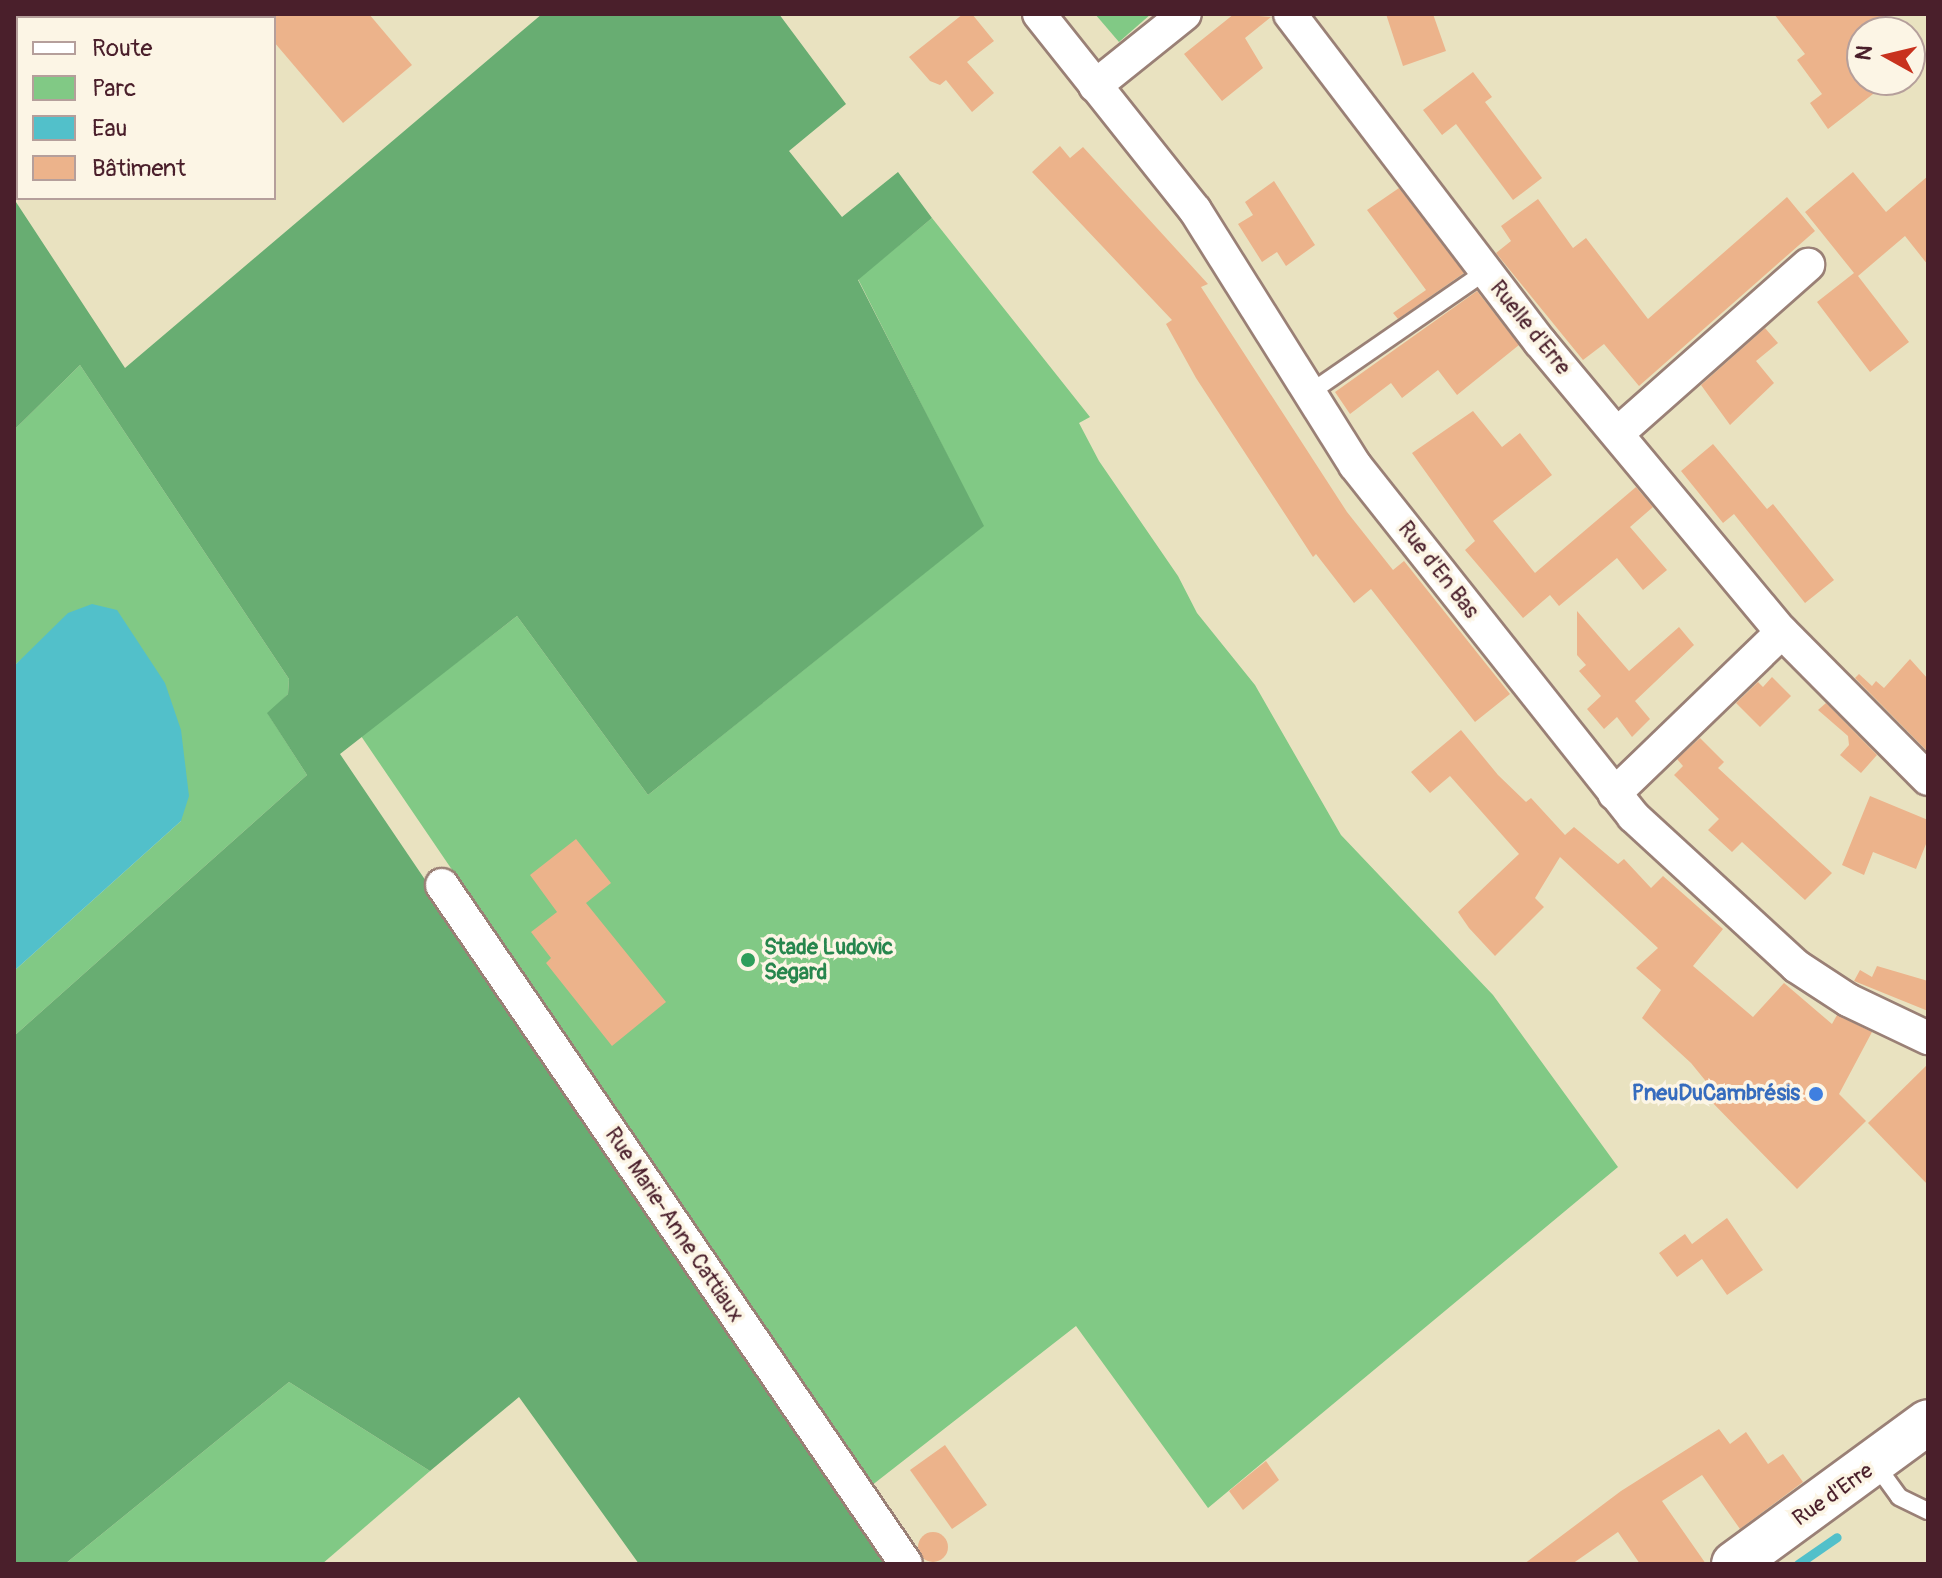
<!DOCTYPE html>
<meta charset="utf-8">
<style>
body{margin:0}
#map{position:relative;width:1942px;height:1578px;overflow:hidden;background:#e9e2c0;font-family:Pangolin,sans-serif}
div>[style]{position:absolute}
[style*='--x']{left:calc(var(--x)*1px);top:calc(var(--y)*1px);width:calc(var(--w)*1px);rotate:calc(var(--a)*1deg)}
.green>*{inset:0;background:#81c985}
.forest>*{inset:0;background:#68ad72}
.water>*{inset:0;background:#52c0ca}
.stream>*{height:9px;margin:-4.5px;padding:0 4.5px;transform-origin:4.5px;border-radius:4.5px;background:#52c0ca}
.building>*{inset:0;background:#ecb38b}
.round{border-radius:50%}
.roads{filter:drop-shadow(2px 0 #9a8076) drop-shadow(-2px 0 #9a8076) drop-shadow(0 2px #9a8076) drop-shadow(0 -2px #9a8076)}
.lane>*{height:16px;margin:-8px;padding:0 8px;transform-origin:8px;border-radius:8px;background:#fff}
.street>*{height:32px;margin:-16px;padding:0 16px;transform-origin:16px;border-radius:16px;background:#fff}
.secondary>*{height:44px;margin:-22px;padding:0 22px;transform-origin:22px;border-radius:22px;background:#fff}
.dots>*{width:22px;height:22px;translate:-50% -50%;box-sizing:border-box;border:4px solid #fcf5e5;border-radius:50%}
span{translate:-50% -50%;white-space:nowrap;text-align:center;line-height:1.15;-webkit-text-stroke:7px #fcf5e5;paint-order:stroke}
.street-label{font-size:22px;color:#4a1f2b}
.leisure-label{font-size:22px;color:#27864d;font-weight:700}
.left{translate:0 -50%;text-align:left}
.shop-label{font-size:22px;color:#366cbe;font-weight:700}
.right{translate:-100% -50%;text-align:right}
.frame{position:absolute;inset:0;border:16px solid #4a1f2b;pointer-events:none}
.legend{position:absolute;left:16px;top:16px;width:260px;height:184px;box-sizing:border-box;background:#fcf5e5;border:2px solid #b59f9b;margin:0;padding:10px 14px;list-style:none;font-size:24px;color:#4a1f2b}
.legend li{display:flex;align-items:center;gap:16px;height:40px}
.legend b{width:40px;border:2px solid #b59f9b}
.north{position:absolute;left:1846px;top:16px;width:80px;height:80px;box-sizing:border-box;background:#fcf5e5;border:2px solid #b59f9b;border-radius:50%;rotate:278deg;font-size:22px;font-weight:700;line-height:32px;text-align:center;color:#4a1f2b}
.north::after{content:'';display:block;margin:auto;width:28px;height:36px;background:#c8321e;clip-path:polygon(50% 0,100% 100%,50% 72%,0 100%)}
</style>
<div id="map">
<div class="green">
<i style="clip-path:polygon(1095px 14px,1151px 14px,1119px 42px)"></i>
<i style="clip-path:polygon(932px 218px,1090px 417px,1079px 423px,1099px 461px,1178px 576px,1197px 613px,1255px 685px,1341px 835px,1493px 995px,1618px 1167px,1208px 1508px,1076px 1326px,871px 1486px,361px 736px,517px 616px,648px 795px,983px 526px,858px 279px)"></i>
<i style="clip-path:polygon(80px 365px,289px 679px,288px 694px,268px 714px,307px 775px,14px 1036px,14px 971px,181px 821px,34px 648px,14px 666px,14px 430px)"></i>
<i style="clip-path:polygon(289px 1382px,430px 1471px,322px 1564px,65px 1564px)"></i>
</div>
<div class="forest">
<i style="clip-path:polygon(542px 14px,779px 14px,846px 104px,789px 151px,842px 217px,898px 172px,932px 218px,858px 280px,984px 526px,648px 795px,517px 616px,340px 754px,888px 1564px,639px 1564px,519px 1397px,430px 1471px,289px 1382px,65px 1564px,14px 1564px,14px 1036px,307px 775px,267px 713px,288px 694px,289px 679px,80px 365px,14px 430px,14px 199px,125px 368px)"></i>
</div>
<div class="water">
<i style="clip-path:polygon(92px 604px,117px 610px,165px 683px,181px 730px,189px 796px,181px 821px,14px 971px,14px 666px,68px 613px)"></i>
</div>
<div class="stream">
<i style="--x:1798;--y:1564;--w:47;--a:-34.7"></i>
</div>
<div class="building">
<i style="clip-path:polygon(274px 14px,369px 14px,412px 65px,343px 123px,274px 42px)"></i>
<i style="clip-path:polygon(963px 14px,972px 14px,994px 41px,967px 62px,994px 93px,972px 112px,946px 80px,940px 85px,930px 81px,909px 57px)"></i>
<i style="clip-path:polygon(1234px 14px,1271px 17px,1245px 38px,1263px 68px,1222px 101px,1184px 54px)"></i>
<i style="clip-path:polygon(1386px 14px,1433px 14px,1446px 51px,1403px 66px)"></i>
<i style="clip-path:polygon(1774px 14px,1887px 14px,1862px 32px,1862px 80px,1891px 80px,1828px 129px,1810px 103px,1822px 94px,1797px 60px,1805px 54px)"></i>
<i style="clip-path:polygon(1473px 72px,1492px 97px,1485px 102px,1542px 178px,1513px 200px,1456px 124px,1442px 135px,1423px 110px)"></i>
<i style="clip-path:polygon(1060px 146px,1070px 158px,1083px 147px,1208px 284px,1201px 287px,1347px 512px,1393px 570px,1404px 561px,1510px 694px,1475px 722px,1371px 589px,1354px 603px,1316px 554px,1313px 557px,1196px 378px,1166px 324px,1172px 320px,1032px 172px)"></i>
<i style="clip-path:polygon(1853px 172px,1886px 212px,1928px 176px,1928px 265px,1905px 236px,1858px 276px,1909px 342px,1870px 372px,1817px 302px,1854px 273px,1805px 212px)"></i>
<i style="clip-path:polygon(1274px 181px,1315px 245px,1286px 266px,1277px 252px,1262px 262px,1238px 224px,1253px 215px,1245px 202px)"></i>
<i style="clip-path:polygon(1399px 188px,1464px 273px,1398px 319px,1393px 313px,1426px 290px,1367px 210px)"></i>
<i style="clip-path:polygon(1787px 197px,1815px 231px,1639px 386px,1604px 344px,1583px 360px,1496px 253px,1511px 241px,1501px 226px,1538px 199px,1573px 248px,1586px 238px,1648px 319px)"></i>
<i style="clip-path:polygon(1477px 291px,1519px 345px,1457px 395px,1438px 370px,1402px 398px,1391px 383px,1350px 414px,1335px 392px)"></i>
<i style="clip-path:polygon(1765px 328px,1778px 343px,1756px 361px,1774px 383px,1730px 425px,1701px 385px)"></i>
<i style="clip-path:polygon(1473px 411px,1502px 447px,1520px 433px,1552px 475px,1493px 521px,1535px 573px,1636px 487px,1653px 507px,1630px 527px,1667px 570px,1643px 590px,1617px 558px,1559px 606px,1550px 595px,1523px 618px,1465px 550px,1475px 541px,1412px 453px)"></i>
<i style="clip-path:polygon(1713px 444px,1767px 509px,1773px 504px,1834px 580px,1805px 603px,1734px 514px,1723px 523px,1681px 471px)"></i>
<i style="clip-path:polygon(1577px 611px,1629px 671px,1679px 627px,1694px 645px,1635px 701px,1650px 719px,1632px 737px,1617px 717px,1604px 729px,1587px 709px,1601px 696px,1579px 671px,1586px 665px,1577px 655px)"></i>
<i style="clip-path:polygon(1910px 659px,1928px 679px,1928px 752px,1855px 678px,1859px 674px,1872px 686px,1876px 681px,1884px 688px)"></i>
<i style="clip-path:polygon(1772px 677px,1791px 696px,1760px 727px,1736px 703px,1758px 682px,1763px 687px)"></i>
<i style="clip-path:polygon(1826px 703px,1877px 755px,1861px 773px,1840px 755px,1849px 745px,1848px 736px,1818px 710px)"></i>
<i style="clip-path:polygon(1461px 730px,1498px 775px,1526px 802px,1531px 798px,1565px 835px,1574px 827px,1618px 864px,1624px 859px,1651px 888px,1663px 876px,1723px 929px,1693px 966px,1753px 1017px,1784px 983px,1832px 1024px,1837px 1015px,1872px 1032px,1839px 1094px,1866px 1121px,1797px 1189px,1706px 1096px,1713px 1090px,1691px 1063px,1642px 1018px,1661px 990px,1636px 968px,1658px 948px,1560px 857px,1535px 898px,1544px 907px,1495px 956px,1469px 928px,1458px 912px,1519px 854px,1450px 776px,1430px 793px,1411px 772px)"></i>
<i style="clip-path:polygon(1700px 738px,1724px 762px,1718px 768px,1832px 873px,1805px 900px,1742px 842px,1732px 852px,1708px 830px,1719px 819px,1674px 775px,1683px 766px,1677px 759px)"></i>
<i style="clip-path:polygon(1870px 796px,1928px 820px,1928px 839px,1916px 869px,1873px 852px,1864px 875px,1842px 865px)"></i>
<i style="clip-path:polygon(576px 839px,611px 883px,586px 903px,666px 1002px,612px 1046px,546px 963px,551px 958px,531px 932px,557px 912px,530px 875px)"></i>
<i style="clip-path:polygon(1877px 966px,1928px 981px,1928px 1011px,1854px 981px,1860px 970px,1872px 977px)"></i>
<i style="clip-path:polygon(1928px 1064px,1928px 1185px,1868px 1123px)"></i>
<i style="clip-path:polygon(1727px 1218px,1763px 1270px,1727px 1295px,1702px 1259px,1677px 1277px,1659px 1253px,1685px 1234px,1692px 1244px)"></i>
<i style="clip-path:polygon(1719px 1429px,1730px 1444px,1746px 1432px,1768px 1464px,1783px 1454px,1803px 1482px,1740px 1529px,1702px 1475px,1662px 1501px,1706px 1564px,1640px 1564px,1618px 1532px,1572px 1564px,1524px 1564px,1621px 1491px)"></i>
<i style="clip-path:polygon(945px 1445px,987px 1505px,952px 1529px,910px 1470px)"></i>
<i style="clip-path:polygon(1266px 1461px,1279px 1480px,1243px 1510px,1229px 1491px)"></i>
<i class="round" style="left:918px;top:1532px;width:30px;height:30px"></i>
</div>
<div class="roads">
<div class="lane">
<i style="--x:1308;--y:394;--w:215;--a:-34.6"></i>
<i style="--x:1876;--y:1465;--w:39;--a:54"></i>
<i style="--x:1899;--y:1497;--w:32;--a:26"></i>
</div>
<div class="street">
<i style="--x:1039;--y:14;--w:251;--a:51.5"></i>
<i style="--x:1195;--y:210;--w:301;--a:57.9"></i>
<i style="--x:1355;--y:465;--w:448;--a:51.6"></i>
<i style="--x:1633;--y:816;--w:222;--a:42.6"></i>
<i style="--x:1796;--y:966;--w:62;--a:33.2"></i>
<i style="--x:1848;--y:1000;--w:89;--a:25.4"></i>
<i style="--x:1290;--y:14;--w:412;--a:52.7"></i>
<i style="--x:1540;--y:342;--w:378;--a:50.2"></i>
<i style="--x:1782;--y:632;--w:233;--a:136"></i>
<i style="--x:1095;--y:86;--w:115;--a:-38.7"></i>
<i style="--x:1618;--y:433;--w:254;--a:-41.5"></i>
<i style="--x:1782;--y:632;--w:207;--a:45.2"></i>
<i style="--x:442;--y:885;--w:822;--a:55.65"></i>
</div>
<div class="secondary">
<i style="--x:1734;--y:1564;--w:240;--a:-36.2"></i>
</div>
</div>
<div class="dots">
<i style="left:748px;top:960px;background:#2e9e5b"></i>
<i style="left:1816px;top:1094px;background:#3f7fe0"></i>
</div>
<div class="street-label">
<span style="left:1530px;top:328px;rotate:51deg">Ruelle d'Erre</span>
<span style="left:1438px;top:570px;rotate:52deg">Rue d'En Bas</span>
<span style="left:674px;top:1225px;rotate:56deg">Rue Marie-Anne Cattiaux</span>
<span style="left:1833px;top:1495px;rotate:-35deg">Rue d'Erre</span>
</div>
<div class="leisure-label">
<span class="left" style="left:764px;top:960px">Stade Ludovic<br>Segard</span>
</div>
<div class="shop-label">
<span class="right" style="left:1800px;top:1094px">PneuDuCambrésis</span>
</div>
<div class="frame"></div>
<ul class="legend">
<li><b style="height:10px;background:#fff"></b>Route</li>
<li><b style="height:22px;background:#81c985"></b>Parc</li>
<li><b style="height:22px;background:#52c0ca"></b>Eau</li>
<li><b style="height:22px;background:#ecb38b"></b>Bâtiment</li>
</ul>
<div class="north">N</div>
</div>
